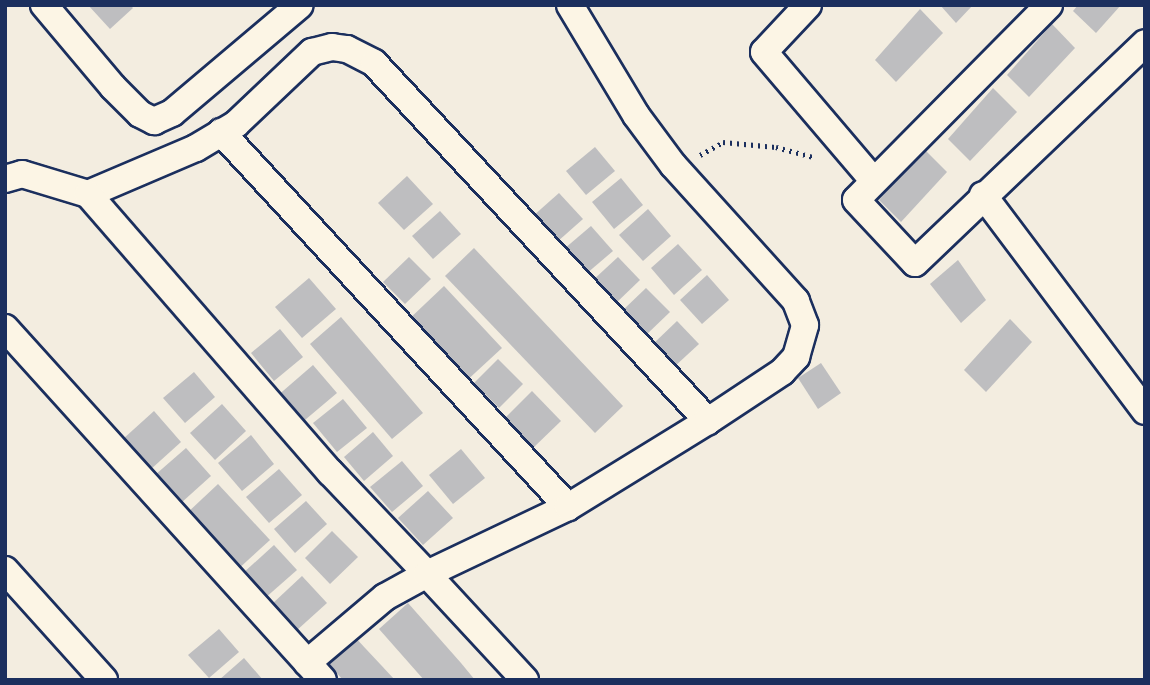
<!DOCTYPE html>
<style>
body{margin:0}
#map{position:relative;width:1150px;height:685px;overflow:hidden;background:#f3ede0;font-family:"Balsamiq Sans",sans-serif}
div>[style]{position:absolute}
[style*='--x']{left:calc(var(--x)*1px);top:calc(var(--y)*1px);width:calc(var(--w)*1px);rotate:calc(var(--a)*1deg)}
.building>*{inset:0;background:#bebec0}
.path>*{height:4.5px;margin-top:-2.25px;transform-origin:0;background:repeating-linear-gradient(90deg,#1b2f5e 0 2px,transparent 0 7px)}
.roads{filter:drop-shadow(2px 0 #1b2f5e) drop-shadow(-2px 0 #1b2f5e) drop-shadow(0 2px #1b2f5e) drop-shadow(0 -2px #1b2f5e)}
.minor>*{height:26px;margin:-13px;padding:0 13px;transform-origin:13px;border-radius:13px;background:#fcf5e5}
span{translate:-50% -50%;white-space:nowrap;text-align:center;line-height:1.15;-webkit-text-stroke:7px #fcf5e5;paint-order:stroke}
.frame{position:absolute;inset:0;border:7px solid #1b2f5e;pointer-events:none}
</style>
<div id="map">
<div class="building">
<i style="clip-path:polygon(88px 5px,130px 5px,133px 8px,110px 29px)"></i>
<i style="clip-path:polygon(940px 5px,973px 5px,956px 23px)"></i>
<i style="clip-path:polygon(1078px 5px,1121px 5px,1096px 33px,1073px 11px)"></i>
<i style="clip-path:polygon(920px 9px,943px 33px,896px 82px,875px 60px)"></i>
<i style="clip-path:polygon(1052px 24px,1075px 48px,1029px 97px,1007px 75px)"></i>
<i style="clip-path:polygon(993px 88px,1017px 112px,970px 161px,948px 139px)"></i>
<i style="clip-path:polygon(595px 147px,615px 171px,586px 195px,566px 171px)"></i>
<i style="clip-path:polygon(924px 149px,947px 172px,901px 222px,879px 200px)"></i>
<i style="clip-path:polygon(407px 176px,433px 204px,404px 230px,378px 203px)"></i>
<i style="clip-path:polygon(621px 178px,643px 205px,614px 229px,592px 202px)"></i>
<i style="clip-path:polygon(559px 193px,583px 219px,557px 242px,533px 216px)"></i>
<i style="clip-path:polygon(648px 209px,671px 236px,643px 261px,619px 235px)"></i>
<i style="clip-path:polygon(440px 211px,461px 234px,433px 259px,412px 236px)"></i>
<i style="clip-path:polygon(591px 226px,613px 251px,586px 274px,564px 249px)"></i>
<i style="clip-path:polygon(678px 244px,702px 270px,674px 295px,651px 268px)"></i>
<i style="clip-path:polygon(474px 248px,623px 406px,595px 433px,445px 276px)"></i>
<i style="clip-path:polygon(409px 257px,431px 279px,405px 304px,383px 282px)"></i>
<i style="clip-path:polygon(618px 257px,640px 280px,614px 305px,592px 281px)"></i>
<i style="clip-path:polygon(958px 260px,986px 300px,961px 323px,930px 284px)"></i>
<i style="clip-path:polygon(707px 275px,729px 300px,702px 324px,680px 300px)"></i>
<i style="clip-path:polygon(309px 278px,336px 309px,302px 338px,275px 307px)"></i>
<i style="clip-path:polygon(444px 286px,502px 348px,463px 384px,406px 322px)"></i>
<i style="clip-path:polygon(646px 288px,670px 312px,645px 336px,622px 311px)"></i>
<i style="clip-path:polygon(341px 317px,423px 413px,392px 439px,310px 344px)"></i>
<i style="clip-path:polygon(1010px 319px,1032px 342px,986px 392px,964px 370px)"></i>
<i style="clip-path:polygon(677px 321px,699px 344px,674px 367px,653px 344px)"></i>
<i style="clip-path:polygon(280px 329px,303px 357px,274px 381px,251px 353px)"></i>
<i style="clip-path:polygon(498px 359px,523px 384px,499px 408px,474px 383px)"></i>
<i style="clip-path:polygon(821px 363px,841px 393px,818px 409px,798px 378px)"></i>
<i style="clip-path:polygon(313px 365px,337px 393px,299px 425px,276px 397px)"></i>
<i style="clip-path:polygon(194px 372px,215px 397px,185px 423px,163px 398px)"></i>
<i style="clip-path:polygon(532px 391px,561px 421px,532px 449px,503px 420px)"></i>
<i style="clip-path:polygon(343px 399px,367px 428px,337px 452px,313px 423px)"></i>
<i style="clip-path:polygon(222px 404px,246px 431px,215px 460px,190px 433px)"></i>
<i style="clip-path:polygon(154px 411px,181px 442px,150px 470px,123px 439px)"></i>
<i style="clip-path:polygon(373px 432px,393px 456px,364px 481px,344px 457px)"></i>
<i style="clip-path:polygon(251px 435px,274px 464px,242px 491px,218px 463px)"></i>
<i style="clip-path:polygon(186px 448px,211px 476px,181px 503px,155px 475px)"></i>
<i style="clip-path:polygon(461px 449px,485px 478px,453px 504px,429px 475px)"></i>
<i style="clip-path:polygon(402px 461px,423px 486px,392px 512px,370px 487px)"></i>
<i style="clip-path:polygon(279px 469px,302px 495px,269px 523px,246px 497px)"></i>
<i style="clip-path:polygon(218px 484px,270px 540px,236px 571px,185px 515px)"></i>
<i style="clip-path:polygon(428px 491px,453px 518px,423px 545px,398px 518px)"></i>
<i style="clip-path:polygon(306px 501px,327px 524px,295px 553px,274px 529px)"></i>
<i style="clip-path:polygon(332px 531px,358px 557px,330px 584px,305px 558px)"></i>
<i style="clip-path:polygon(274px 545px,297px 570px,264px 599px,242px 574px)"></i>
<i style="clip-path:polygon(302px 576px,327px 603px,296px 631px,272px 604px)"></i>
<i style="clip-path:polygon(408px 603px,461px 663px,475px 680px,424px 680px,379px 629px)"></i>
<i style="clip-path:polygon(219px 629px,239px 652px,209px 678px,188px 655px)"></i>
<i style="clip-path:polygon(352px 634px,395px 680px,343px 680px,324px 659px)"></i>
<i style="clip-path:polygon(244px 658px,263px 680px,219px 680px)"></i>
</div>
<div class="path">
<i style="--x:700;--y:155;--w:26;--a:-29"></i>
<i style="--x:723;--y:142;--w:53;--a:5.4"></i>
<i style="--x:776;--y:147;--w:38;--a:15"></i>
</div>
<div class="roads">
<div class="minor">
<i style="--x:44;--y:5;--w:107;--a:49.9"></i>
<i style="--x:113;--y:87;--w:38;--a:45"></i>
<i style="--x:140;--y:114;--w:16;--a:27"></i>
<i style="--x:154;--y:121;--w:20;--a:-24"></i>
<i style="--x:172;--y:113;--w:167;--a:-40.2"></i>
<i style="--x:808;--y:5;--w:64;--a:133.1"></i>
<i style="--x:764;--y:52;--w:168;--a:49.6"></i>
<i style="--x:1049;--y:5;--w:274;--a:134.7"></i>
<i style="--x:856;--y:200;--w:86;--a:46.9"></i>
<i style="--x:915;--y:263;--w:318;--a:-43.7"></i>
<i style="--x:221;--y:132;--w:511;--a:47.22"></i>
<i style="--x:5;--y:179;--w:18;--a:-16"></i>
<i style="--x:22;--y:174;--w:69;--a:16.9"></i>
<i style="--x:88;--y:194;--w:117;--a:-23.1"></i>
<i style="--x:196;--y:148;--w:47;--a:-31"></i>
<i style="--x:236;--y:124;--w:105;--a:-43.5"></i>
<i style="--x:312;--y:52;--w:21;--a:-14"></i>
<i style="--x:332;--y:47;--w:15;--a:8"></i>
<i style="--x:347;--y:49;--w:30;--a:27"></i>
<i style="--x:374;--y:63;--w:490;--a:47"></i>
<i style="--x:88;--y:194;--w:369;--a:49"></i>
<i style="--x:330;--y:472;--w:141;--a:46.4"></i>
<i style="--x:427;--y:574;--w:48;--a:151.3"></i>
<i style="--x:385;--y:597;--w:102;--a:139.8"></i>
<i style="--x:983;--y:195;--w:270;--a:53.1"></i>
<i style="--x:5;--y:328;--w:474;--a:47.9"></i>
<i style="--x:5;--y:570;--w:148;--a:48"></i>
<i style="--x:525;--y:680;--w:144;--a:-132.8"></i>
<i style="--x:427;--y:574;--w:156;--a:-25.4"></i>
<i style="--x:568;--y:507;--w:164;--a:-31.6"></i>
<i style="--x:708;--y:421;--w:89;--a:-33.5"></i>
<i style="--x:782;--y:372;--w:21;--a:-47"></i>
<i style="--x:796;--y:357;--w:33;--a:-74"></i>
<i style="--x:805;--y:325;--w:26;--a:-111"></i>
<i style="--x:796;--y:301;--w:183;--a:-132.1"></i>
<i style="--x:673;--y:165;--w:62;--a:-126.5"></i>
<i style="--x:636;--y:115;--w:128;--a:-121"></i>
</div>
</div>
<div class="frame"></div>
</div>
